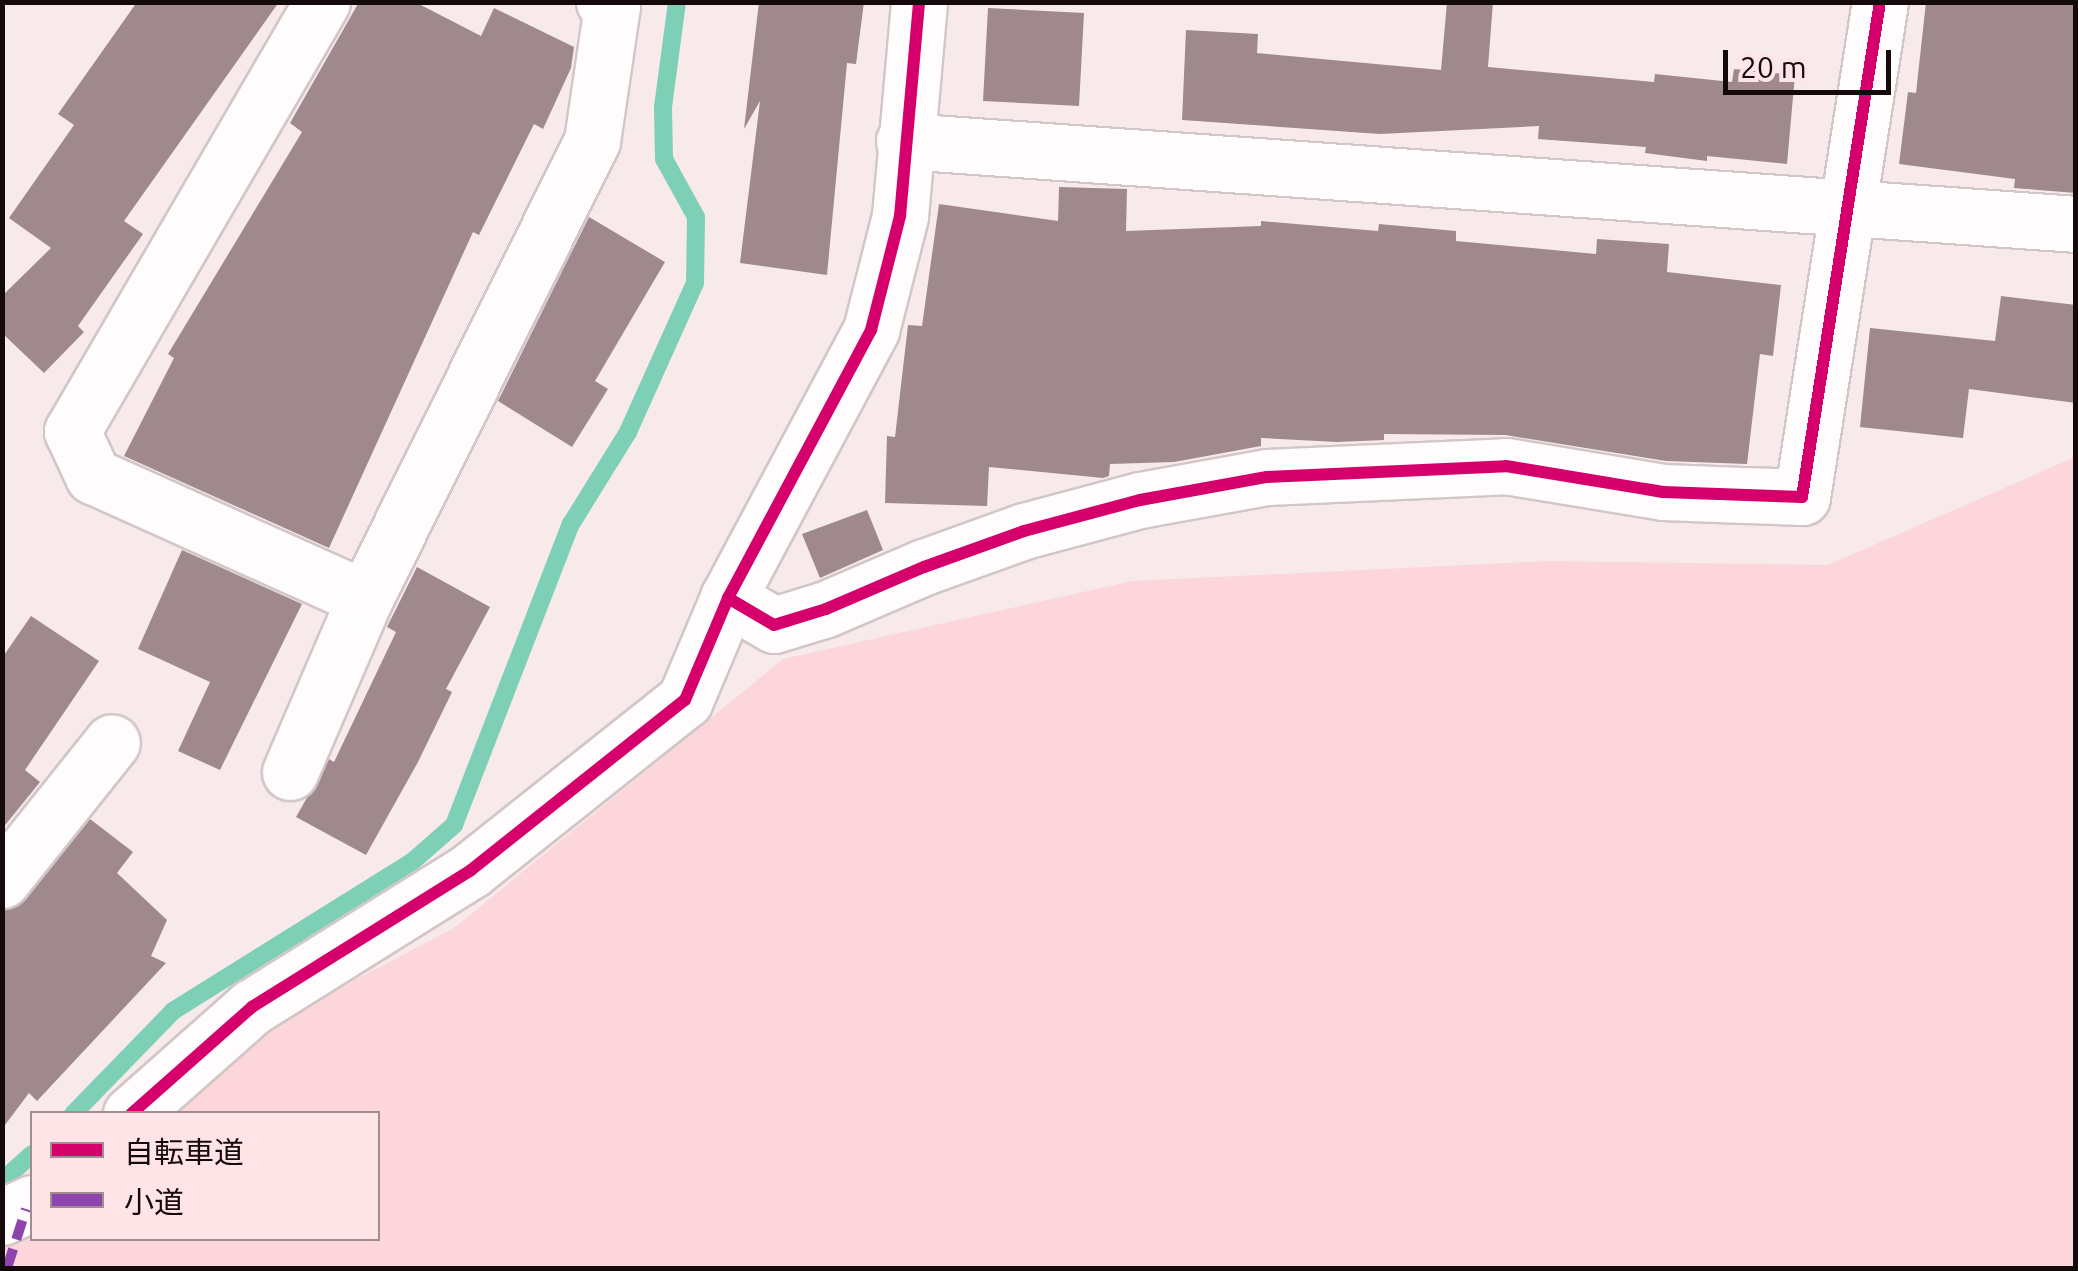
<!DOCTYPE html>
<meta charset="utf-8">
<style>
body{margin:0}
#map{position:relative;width:2078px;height:1271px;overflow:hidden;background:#f8eaeb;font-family:Ubuntu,"Noto Sans JP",sans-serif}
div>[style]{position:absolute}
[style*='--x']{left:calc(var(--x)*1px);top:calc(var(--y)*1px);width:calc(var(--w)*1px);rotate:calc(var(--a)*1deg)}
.green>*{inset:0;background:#fcd6da}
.stream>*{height:18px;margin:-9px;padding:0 9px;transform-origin:9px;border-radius:9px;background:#7dd0b6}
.building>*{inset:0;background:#9f898e}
.roads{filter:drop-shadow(2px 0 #d2c6c7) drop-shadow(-2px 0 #d2c6c7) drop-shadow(0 2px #d2c6c7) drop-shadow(0 -2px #d2c6c7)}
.minor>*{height:55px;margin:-27.5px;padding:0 27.5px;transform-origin:27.5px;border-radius:27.5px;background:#fefcfc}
.quiet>*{height:10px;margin-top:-5px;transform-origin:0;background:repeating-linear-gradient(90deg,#8e44ad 0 20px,transparent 0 30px)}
.cycleway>*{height:12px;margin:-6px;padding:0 6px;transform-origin:6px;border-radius:6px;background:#d6006c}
span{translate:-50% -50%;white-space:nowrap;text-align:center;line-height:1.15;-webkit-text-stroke:10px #fee4e7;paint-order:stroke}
.frame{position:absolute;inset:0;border:5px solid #140a0b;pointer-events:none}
.legend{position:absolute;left:30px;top:1111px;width:350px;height:130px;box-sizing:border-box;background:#fee4e7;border:2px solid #a08d8f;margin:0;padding:12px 18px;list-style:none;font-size:30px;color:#140a0b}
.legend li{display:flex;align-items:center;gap:20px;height:50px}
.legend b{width:50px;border:2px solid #a08d8f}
.scale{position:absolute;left:1723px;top:50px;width:168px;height:45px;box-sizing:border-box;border:5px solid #140a0b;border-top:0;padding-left:12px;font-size:30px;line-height:35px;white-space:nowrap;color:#140a0b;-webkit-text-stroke:8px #fee4e7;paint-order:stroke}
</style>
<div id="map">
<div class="green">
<i style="clip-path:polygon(2075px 457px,2075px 1268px,3px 1268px,3px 1241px,32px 1216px,32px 1238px,378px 1238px,378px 1114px,156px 1113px,250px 1035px,454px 928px,783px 659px,1132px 581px,1549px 561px,1828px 565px)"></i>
</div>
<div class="stream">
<i style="--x:73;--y:1114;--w:144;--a:-45.8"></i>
<i style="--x:173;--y:1011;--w:283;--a:-32"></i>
<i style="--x:413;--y:861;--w:55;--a:-41.3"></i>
<i style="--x:454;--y:825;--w:323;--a:-68.8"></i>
<i style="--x:571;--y:524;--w:108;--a:-58.2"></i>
<i style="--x:628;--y:432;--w:163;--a:-65.8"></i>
<i style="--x:695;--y:283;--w:66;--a:-89.1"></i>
<i style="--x:696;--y:217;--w:66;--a:-118.9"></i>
<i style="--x:664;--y:159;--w:52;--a:-91.1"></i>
<i style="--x:663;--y:107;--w:106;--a:-82.4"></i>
<i style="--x:2;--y:1181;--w:40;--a:-42"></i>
</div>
<div class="building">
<i style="clip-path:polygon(137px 2px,279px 2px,124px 221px,143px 234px,78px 326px,84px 332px,44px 373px,2px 333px,2px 296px,51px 248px,9px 218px,74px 125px,58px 114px)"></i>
<i style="clip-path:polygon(359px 2px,415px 2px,481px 36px,494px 8px,574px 47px,571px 68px,543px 129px,534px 124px,479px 235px,473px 232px,329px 548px,124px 456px,174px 358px,168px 354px,302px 132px,290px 123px)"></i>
<i style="clip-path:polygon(759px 2px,864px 2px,856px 64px,847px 63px,827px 275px,740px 263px,760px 101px,744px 129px)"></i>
<i style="clip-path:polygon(1447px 2px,1493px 2px,1488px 67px,1654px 82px,1655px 74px,1732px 82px,1734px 69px,1795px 75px,1787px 164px,1707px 156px,1707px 161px,1645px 153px,1646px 147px,1538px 139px,1539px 126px,1380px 134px,1182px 120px,1186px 30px,1258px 34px,1257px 53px,1441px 70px)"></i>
<i style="clip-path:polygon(1926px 2px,2076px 2px,2076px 193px,2014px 188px,2015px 179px,1899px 164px,1908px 92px,1916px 93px)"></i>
<i style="clip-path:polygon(988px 8px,1084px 13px,1079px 106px,983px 101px)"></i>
<i style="clip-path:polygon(1059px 187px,1127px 189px,1126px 231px,1261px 226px,1261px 221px,1378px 231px,1379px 224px,1456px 231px,1456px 241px,1596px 254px,1597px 239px,1669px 244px,1667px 272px,1781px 285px,1773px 356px,1760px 354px,1747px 464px,1666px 461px,1505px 435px,1384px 434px,1384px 440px,1337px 442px,1261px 438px,1261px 446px,1174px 462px,1110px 464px,1109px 476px,1103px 478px,989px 467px,987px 506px,885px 503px,887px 436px,895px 437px,908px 325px,922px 326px,939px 204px,1058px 221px)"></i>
<i style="clip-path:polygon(589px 217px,665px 262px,595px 381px,608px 389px,572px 447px,498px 401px)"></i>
<i style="clip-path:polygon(2001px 296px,2076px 305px,2076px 403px,1969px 389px,1963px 438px,1860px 427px,1870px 328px,1995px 341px)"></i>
<i style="clip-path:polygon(867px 510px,883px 550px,820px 578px,802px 534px)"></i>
<i style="clip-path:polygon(182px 550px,302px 604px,220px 770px,178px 751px,210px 682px,138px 649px)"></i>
<i style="clip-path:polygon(417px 567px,490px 607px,446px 689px,452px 692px,418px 762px,366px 855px,296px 817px,329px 759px,334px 762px,396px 632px,387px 627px)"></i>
<i style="clip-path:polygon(31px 616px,99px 661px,25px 770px,40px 782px,2px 829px,2px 658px)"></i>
<i style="clip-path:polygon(90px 819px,133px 852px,117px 873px,167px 920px,151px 956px,166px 963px,37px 1101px,29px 1093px,2px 1129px,2px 910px,26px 899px)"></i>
</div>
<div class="roads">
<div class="minor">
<i style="--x:322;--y:2;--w:497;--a:120.2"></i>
<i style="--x:72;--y:431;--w:50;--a:65"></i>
<i style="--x:93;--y:476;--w:298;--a:24.2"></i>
<i style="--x:904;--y:141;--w:1175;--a:4.05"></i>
<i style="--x:728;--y:598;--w:53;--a:30.4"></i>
<i style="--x:774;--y:625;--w:54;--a:-17.1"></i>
<i style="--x:826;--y:609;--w:107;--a:-23.2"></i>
<i style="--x:924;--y:567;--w:106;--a:-19.8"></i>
<i style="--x:1024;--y:531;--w:120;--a:-15"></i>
<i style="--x:1140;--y:500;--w:129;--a:-10.3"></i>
<i style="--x:1267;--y:477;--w:239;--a:-2.6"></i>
<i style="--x:1506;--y:466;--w:159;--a:9.4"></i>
<i style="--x:1663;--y:492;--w:139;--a:2.1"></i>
<i style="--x:1802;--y:497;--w:501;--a:-81.05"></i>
<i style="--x:290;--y:772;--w:189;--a:-66.7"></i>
<i style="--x:365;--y:598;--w:510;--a:-63.59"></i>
<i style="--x:592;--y:141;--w:136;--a:-81.6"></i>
<i style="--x:612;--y:6;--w:9;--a:-153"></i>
<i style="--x:2;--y:880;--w:176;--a:-51.4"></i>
<i style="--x:131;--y:1114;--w:162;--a:-41.5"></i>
<i style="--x:252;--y:1007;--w:258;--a:-32"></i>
<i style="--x:471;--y:870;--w:273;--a:-38.5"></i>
<i style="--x:685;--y:700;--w:111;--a:-67.1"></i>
<i style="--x:728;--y:598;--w:304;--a:-61.9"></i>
<i style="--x:871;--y:330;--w:118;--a:-75.7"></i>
<i style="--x:900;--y:216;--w:215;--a:-84.9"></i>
<i style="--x:2;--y:1217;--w:33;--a:-25"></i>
</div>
</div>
<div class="quiet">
<i style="--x:7;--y:1268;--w:62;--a:-72.1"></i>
</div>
<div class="cycleway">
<i style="--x:728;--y:598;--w:53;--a:30.4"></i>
<i style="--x:774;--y:625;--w:54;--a:-17.1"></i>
<i style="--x:826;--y:609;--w:107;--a:-23.2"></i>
<i style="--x:924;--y:567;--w:106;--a:-19.8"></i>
<i style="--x:1024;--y:531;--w:120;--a:-15"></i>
<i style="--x:1140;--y:500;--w:129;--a:-10.3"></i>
<i style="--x:1267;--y:477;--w:239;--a:-2.6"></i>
<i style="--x:1506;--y:466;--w:159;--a:9.4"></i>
<i style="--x:1663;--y:492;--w:139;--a:2.1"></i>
<i style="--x:1802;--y:497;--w:501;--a:-81.05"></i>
<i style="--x:131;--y:1114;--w:162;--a:-41.5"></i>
<i style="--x:252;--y:1007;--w:258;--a:-32"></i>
<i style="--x:471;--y:870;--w:273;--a:-38.5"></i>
<i style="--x:685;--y:700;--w:111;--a:-67.1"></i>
<i style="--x:728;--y:598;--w:304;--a:-61.9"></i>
<i style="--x:871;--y:330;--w:118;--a:-75.7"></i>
<i style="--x:900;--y:216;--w:215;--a:-84.9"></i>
</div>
<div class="frame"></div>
<ul class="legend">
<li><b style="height:12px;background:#d6006c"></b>自転車道</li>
<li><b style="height:12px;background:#8e44ad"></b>小道</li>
</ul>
<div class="scale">20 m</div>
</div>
